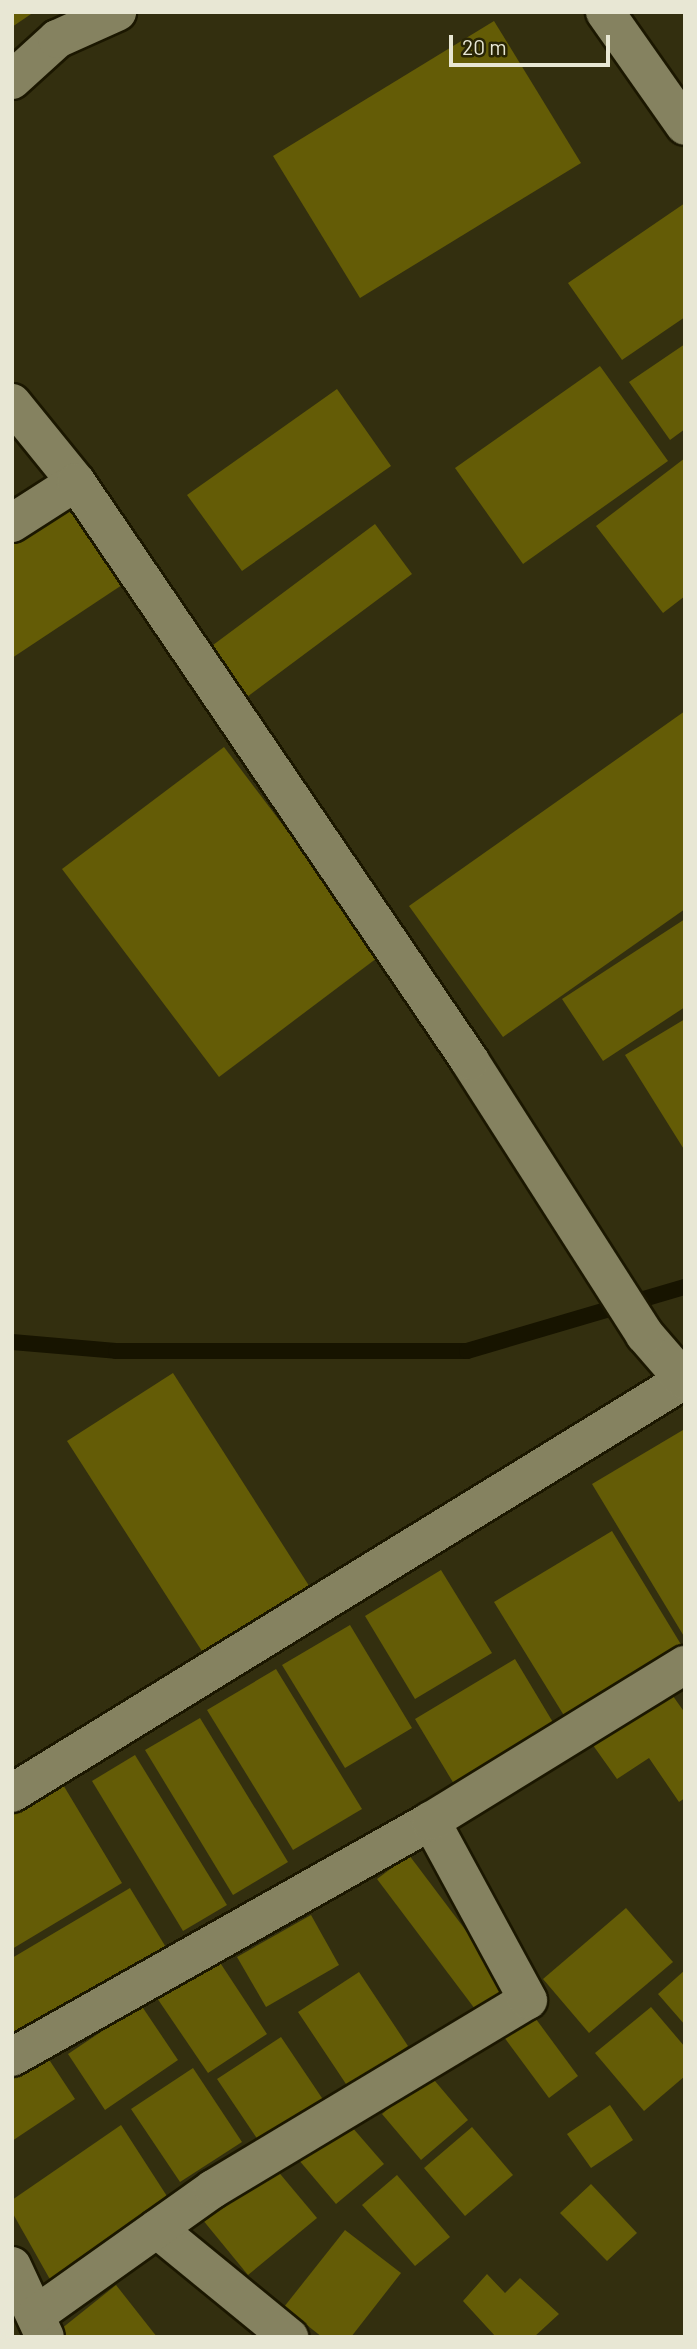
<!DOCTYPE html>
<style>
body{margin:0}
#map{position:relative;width:697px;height:2349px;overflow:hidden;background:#332f0f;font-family:Barlow,sans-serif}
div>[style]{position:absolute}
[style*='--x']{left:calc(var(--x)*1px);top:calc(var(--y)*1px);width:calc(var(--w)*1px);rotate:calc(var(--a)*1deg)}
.stream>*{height:16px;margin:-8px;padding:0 8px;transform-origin:8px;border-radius:8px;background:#171400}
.building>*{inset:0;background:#645c06}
.roads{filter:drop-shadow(2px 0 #1b1700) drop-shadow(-2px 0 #1b1700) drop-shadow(0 2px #1b1700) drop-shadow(0 -2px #1b1700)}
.minor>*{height:38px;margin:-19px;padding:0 19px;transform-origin:19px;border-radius:19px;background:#858260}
span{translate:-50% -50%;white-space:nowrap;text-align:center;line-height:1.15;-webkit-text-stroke:5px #292505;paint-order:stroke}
.frame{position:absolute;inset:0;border:14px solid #e8e7d4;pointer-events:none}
.scale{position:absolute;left:449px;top:35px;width:161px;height:32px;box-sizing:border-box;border:4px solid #e8e7d4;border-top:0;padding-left:9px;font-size:21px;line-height:24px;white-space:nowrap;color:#e8e7d4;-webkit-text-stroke:5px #292505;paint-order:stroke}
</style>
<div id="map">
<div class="stream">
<i style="--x:12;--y:1342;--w:104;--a:4.9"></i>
<i style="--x:116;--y:1351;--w:351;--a:0"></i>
<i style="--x:467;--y:1351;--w:227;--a:-16.4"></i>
</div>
<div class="building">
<i style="clip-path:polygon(12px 12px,34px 12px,12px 27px)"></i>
<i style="clip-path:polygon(494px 21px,581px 163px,360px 298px,273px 156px)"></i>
<i style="clip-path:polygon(685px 203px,685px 317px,622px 360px,568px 283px)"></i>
<i style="clip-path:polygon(685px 344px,685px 429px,670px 440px,629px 382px)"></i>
<i style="clip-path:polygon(600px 366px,668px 461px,523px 564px,455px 468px)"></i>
<i style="clip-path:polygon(337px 389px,391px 466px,242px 571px,187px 495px)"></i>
<i style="clip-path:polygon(685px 458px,685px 596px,663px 613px,596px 526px)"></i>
<i style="clip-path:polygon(65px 501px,122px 585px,12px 658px,12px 536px)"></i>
<i style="clip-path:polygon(375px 524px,412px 574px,247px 697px,209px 648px)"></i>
<i style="clip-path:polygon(685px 711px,685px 909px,503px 1037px,409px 906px)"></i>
<i style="clip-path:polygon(224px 747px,381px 955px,219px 1077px,62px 869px)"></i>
<i style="clip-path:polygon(685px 919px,685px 1007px,603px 1061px,562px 999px)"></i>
<i style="clip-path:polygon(685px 1019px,685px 1151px,625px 1055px)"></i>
<i style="clip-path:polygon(173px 1373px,313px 1592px,207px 1659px,67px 1441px)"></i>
<i style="clip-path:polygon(683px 1430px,685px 1433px,685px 1638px,592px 1484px)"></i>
<i style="clip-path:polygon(612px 1531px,685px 1651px,568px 1722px,494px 1602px)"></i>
<i style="clip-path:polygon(441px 1570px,492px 1653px,415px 1699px,365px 1616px)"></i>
<i style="clip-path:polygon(350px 1625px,412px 1728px,345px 1768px,282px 1665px)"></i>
<i style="clip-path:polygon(515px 1659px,557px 1729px,457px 1789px,415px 1719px)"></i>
<i style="clip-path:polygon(276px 1669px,362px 1809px,293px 1850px,207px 1710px)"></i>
<i style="clip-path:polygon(668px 1689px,685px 1713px,685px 1798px,679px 1802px,649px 1758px,617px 1779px,590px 1741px)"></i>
<i style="clip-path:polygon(200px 1718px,288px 1862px,233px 1895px,145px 1750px)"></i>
<i style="clip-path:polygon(135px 1755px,227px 1905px,183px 1931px,92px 1781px)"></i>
<i style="clip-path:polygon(59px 1778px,122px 1883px,12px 1949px,12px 1806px)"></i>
<i style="clip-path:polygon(409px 1855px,513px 1993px,481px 2017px,377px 1879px)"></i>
<i style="clip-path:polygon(130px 1888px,167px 1949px,12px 2043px,12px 1958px)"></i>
<i style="clip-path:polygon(626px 1908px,673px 1962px,589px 2033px,543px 1979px)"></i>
<i style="clip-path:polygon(311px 1915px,339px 1965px,266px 2007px,237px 1957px)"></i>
<i style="clip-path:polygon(217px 1958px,267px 2034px,208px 2073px,157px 1998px)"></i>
<i style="clip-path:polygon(685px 1970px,685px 2025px,658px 1994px)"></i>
<i style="clip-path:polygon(359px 1972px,408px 2046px,348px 2087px,298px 2012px)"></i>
<i style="clip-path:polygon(141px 2005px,178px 2060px,105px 2110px,68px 2054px)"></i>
<i style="clip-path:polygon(651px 2007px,685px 2047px,685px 2076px,644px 2111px,595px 2053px)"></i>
<i style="clip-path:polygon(533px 2015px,578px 2076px,549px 2098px,504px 2037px)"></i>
<i style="clip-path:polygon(281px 2037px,326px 2104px,262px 2146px,217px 2079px)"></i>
<i style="clip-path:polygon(44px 2052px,75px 2099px,12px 2141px,12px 2073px)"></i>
<i style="clip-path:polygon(193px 2068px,242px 2142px,180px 2182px,131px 2109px)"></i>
<i style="clip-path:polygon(429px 2074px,468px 2120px,421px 2160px,382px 2114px)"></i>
<i style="clip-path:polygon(610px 2105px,633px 2140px,591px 2168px,567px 2134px)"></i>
<i style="clip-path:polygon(345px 2119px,384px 2164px,336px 2204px,298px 2159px)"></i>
<i style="clip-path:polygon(121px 2125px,174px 2207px,56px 2290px,12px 2212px,12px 2200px)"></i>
<i style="clip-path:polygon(472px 2127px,513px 2175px,465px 2216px,424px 2168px)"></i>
<i style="clip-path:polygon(271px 2163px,317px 2218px,248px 2275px,202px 2219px)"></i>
<i style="clip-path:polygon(397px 2175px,450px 2237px,415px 2266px,362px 2205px)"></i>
<i style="clip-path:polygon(591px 2184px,637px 2233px,607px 2261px,560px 2213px)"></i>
<i style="clip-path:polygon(345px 2230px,401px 2273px,351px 2337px,322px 2337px,284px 2307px)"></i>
<i style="clip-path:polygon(487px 2274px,505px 2293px,520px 2278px,559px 2314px,534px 2337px,496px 2337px,463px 2301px)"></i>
<i style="clip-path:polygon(116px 2285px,157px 2337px,59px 2337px,56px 2333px)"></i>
</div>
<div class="roads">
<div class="minor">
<i style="--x:605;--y:12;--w:139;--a:54.9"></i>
<i style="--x:12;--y:80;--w:61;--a:-42.3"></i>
<i style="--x:57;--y:39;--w:66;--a:-24.2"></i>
<i style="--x:12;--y:403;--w:102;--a:51"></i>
<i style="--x:76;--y:482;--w:76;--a:147.4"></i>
<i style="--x:12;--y:1793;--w:789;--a:-31.57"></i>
<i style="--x:684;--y:1380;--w:60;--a:-130.9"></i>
<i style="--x:645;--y:1335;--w:325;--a:-122.6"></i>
<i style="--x:470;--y:1061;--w:700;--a:-124.23"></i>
<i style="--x:12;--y:2057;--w:481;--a:-29.4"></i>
<i style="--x:157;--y:2229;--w:171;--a:39.3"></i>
<i style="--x:12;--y:2266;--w:78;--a:65.1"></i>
<i style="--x:37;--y:2314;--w:216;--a:-35.4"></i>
<i style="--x:213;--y:2189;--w:367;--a:-31"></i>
<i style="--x:528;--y:2000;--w:204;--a:-118.5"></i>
<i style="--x:431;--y:1821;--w:298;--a:-31.6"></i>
</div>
</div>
<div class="frame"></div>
<div class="scale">20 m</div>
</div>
